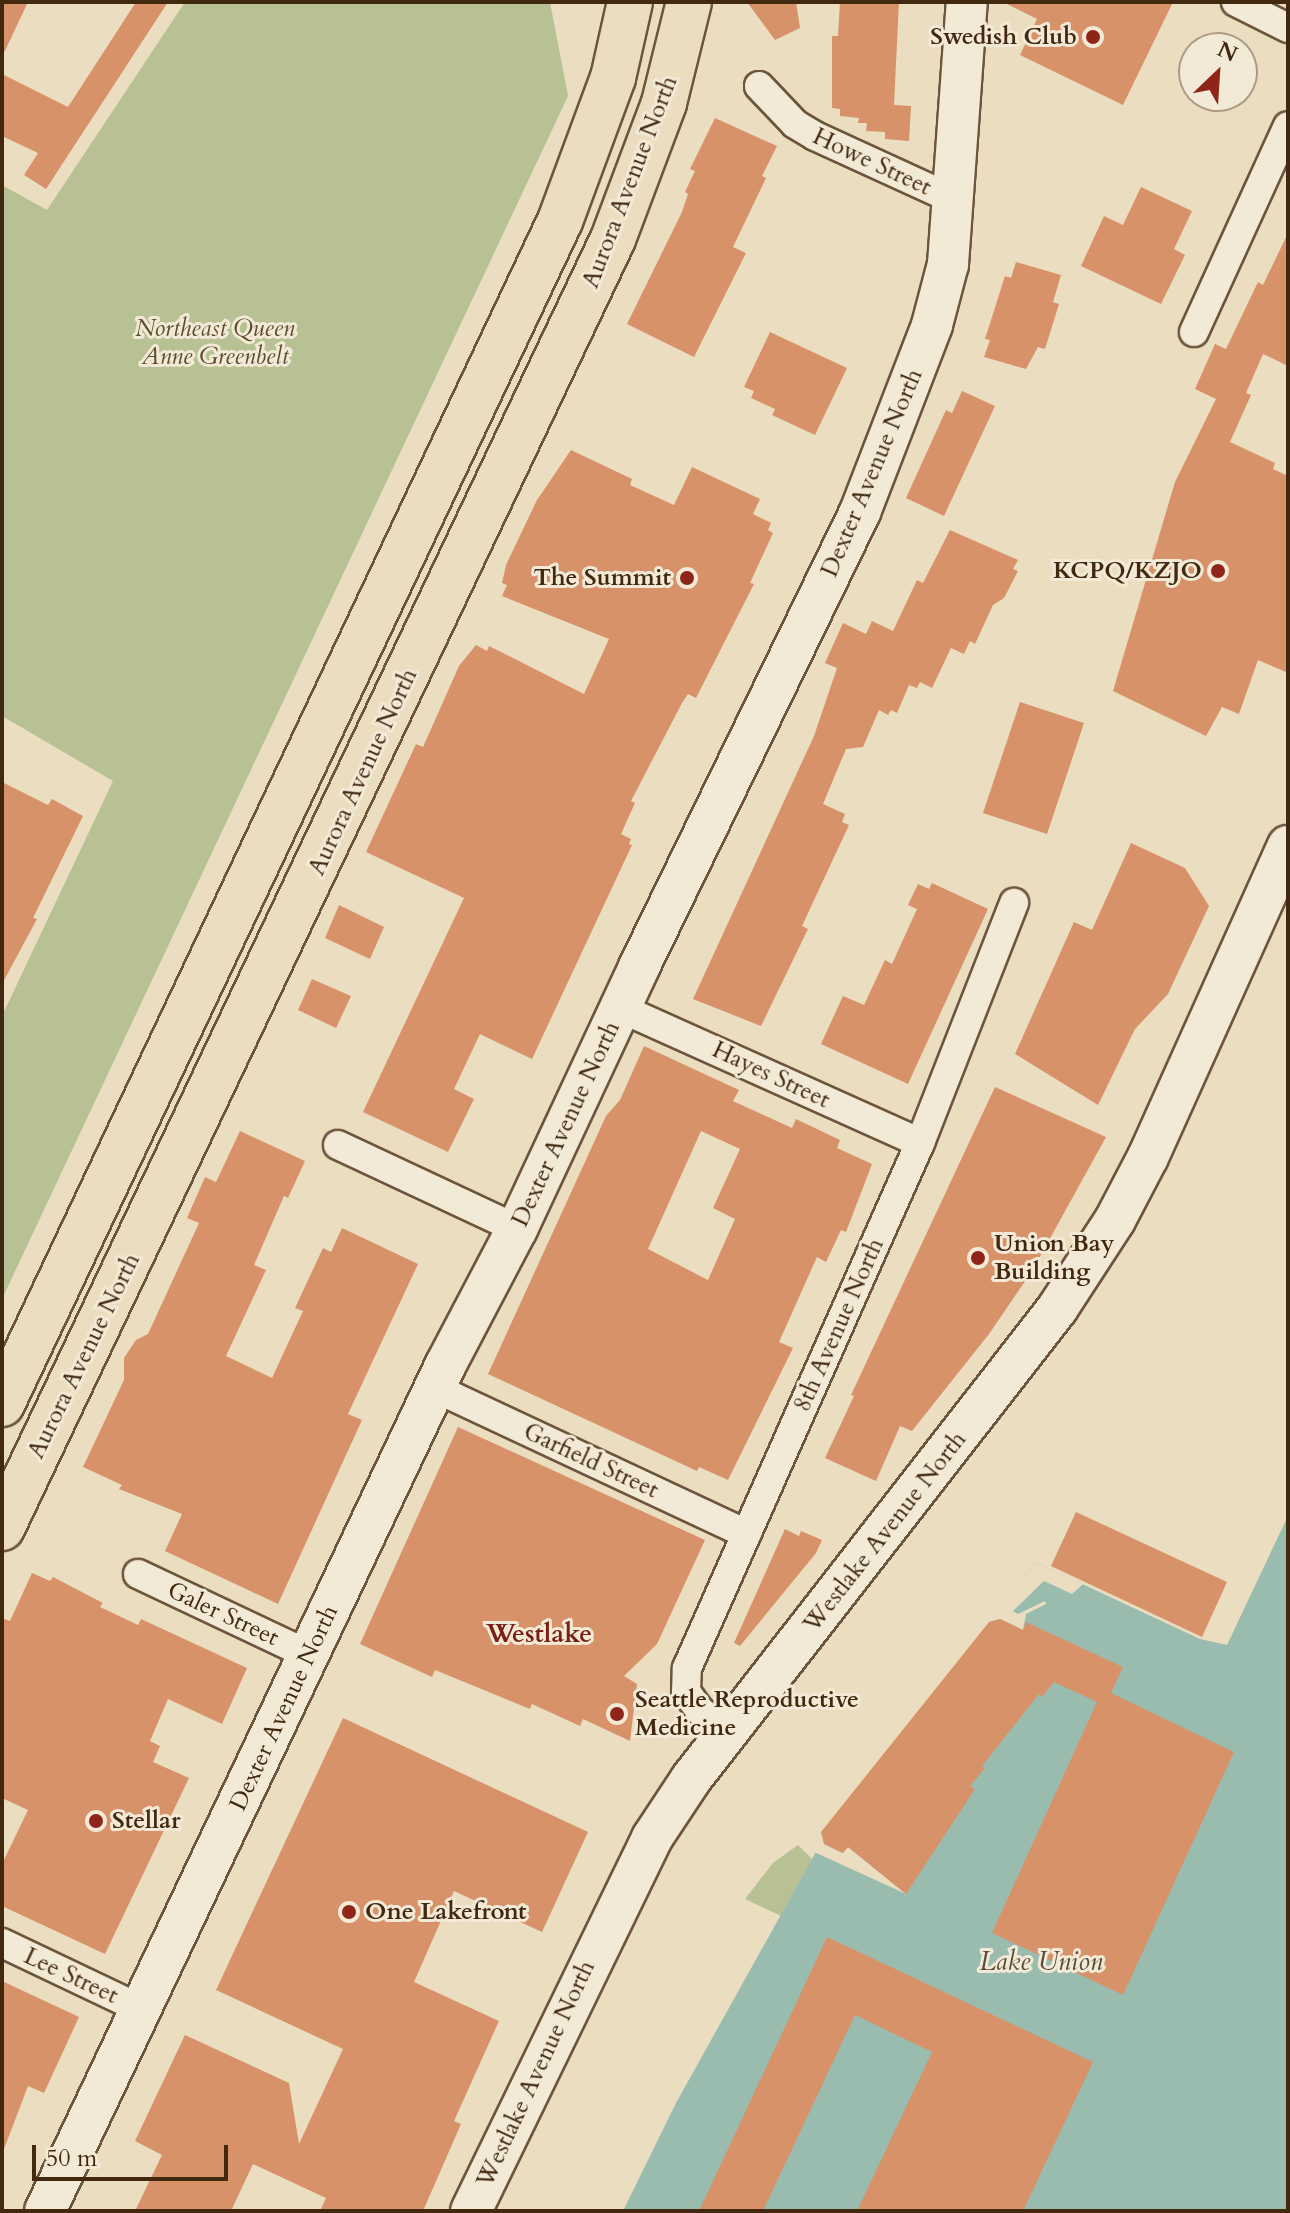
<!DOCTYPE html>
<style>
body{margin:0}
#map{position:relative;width:1290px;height:2213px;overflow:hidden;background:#ebddc0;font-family:Cardo,serif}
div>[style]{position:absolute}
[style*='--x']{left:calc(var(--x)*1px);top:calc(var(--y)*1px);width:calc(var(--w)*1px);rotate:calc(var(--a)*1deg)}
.green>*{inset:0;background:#b7c193}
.water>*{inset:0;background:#99bcae}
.pier>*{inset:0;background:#ebddc0}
.building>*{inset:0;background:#d7926a}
.roads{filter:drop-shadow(2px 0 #6c553b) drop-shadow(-2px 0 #6c553b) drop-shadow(0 2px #6c553b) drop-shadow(0 -2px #6c553b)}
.minor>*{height:28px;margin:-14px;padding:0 14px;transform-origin:14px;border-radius:14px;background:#f2e9d6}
.secondary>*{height:40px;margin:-20px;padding:0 20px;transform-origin:20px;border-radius:20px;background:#f2e9d6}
.trunk>*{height:44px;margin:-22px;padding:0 22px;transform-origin:22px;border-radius:22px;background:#ebddc0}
.dots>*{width:22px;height:22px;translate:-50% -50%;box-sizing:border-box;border:4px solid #f2e9d6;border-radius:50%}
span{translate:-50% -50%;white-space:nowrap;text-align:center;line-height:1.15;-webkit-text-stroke:6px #f2e9d6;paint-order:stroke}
.poi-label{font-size:24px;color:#41280f;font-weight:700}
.right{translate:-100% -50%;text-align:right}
.left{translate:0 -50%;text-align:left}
.street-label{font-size:24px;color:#41280f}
.park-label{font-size:24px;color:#5e4e30;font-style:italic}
.neighbourhood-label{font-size:26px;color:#7a1f14;font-weight:700}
.water-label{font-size:26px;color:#574d37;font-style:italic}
.frame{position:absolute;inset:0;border:4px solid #41280f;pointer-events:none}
.north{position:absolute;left:1178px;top:32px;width:80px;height:80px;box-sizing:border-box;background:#f2e9d6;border:2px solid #ab9c86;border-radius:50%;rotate:25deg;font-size:22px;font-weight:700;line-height:32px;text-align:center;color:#41280f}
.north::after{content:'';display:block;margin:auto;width:28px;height:36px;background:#8f2418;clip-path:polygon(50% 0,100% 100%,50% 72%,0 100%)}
.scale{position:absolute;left:32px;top:2145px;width:196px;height:36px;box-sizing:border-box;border:4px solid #41280f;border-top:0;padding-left:10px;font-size:24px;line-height:28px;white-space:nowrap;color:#41280f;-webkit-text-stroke:6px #f2e9d6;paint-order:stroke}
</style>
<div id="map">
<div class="green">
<i style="clip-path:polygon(185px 2px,550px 2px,568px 96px,2px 1299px,2px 1016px,113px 781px,2px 716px,2px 185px,47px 210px)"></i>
<i style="clip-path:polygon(798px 1845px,812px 1859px,781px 1916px,745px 1899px,773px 1863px)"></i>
</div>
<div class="water">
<i style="clip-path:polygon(1288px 1516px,1288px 2211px,623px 2211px,676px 2103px,817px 1850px,1035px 1562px,1200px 1639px,1227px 1645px)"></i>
</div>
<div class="pier">
<i style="clip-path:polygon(1035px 1562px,1083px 1584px,1072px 1594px,1044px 1581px,1013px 1611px,1018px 1614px,1045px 1601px,1046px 1604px,1026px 1614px,1023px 1630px,1000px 1619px,989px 1622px)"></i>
<i style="clip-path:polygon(822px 1836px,824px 1844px,842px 1853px,848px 1847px,906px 1894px,812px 1851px)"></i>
</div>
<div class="building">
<i style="clip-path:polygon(2px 2px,28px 2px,2px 57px)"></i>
<i style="clip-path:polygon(136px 2px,168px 2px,46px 189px,24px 175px,38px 153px,2px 136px,2px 74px,68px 107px)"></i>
<i style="clip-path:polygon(747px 2px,796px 2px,800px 28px,775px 40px)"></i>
<i style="clip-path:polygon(840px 2px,899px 2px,894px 105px,911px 106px,909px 141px,885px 139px,885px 132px,866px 131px,867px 123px,858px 123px,859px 118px,840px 116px,840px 109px,832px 108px,832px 36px,838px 36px)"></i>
<i style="clip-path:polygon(1003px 2px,1173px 2px,1123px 105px,1020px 55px,1037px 19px)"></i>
<i style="clip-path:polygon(715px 118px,777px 146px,762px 176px,766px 178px,733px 247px,746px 253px,694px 357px,627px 324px,682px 212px,688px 194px,685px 192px,695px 171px,690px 169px)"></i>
<i style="clip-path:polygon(1141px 187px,1192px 211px,1174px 249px,1185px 255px,1161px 304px,1081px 266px,1104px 216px,1123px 225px)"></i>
<i style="clip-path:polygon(1288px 233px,1288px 366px,1263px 354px,1246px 393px,1251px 395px,1230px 442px,1275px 463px,1273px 469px,1288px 476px,1288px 673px,1258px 660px,1239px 714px,1222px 707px,1206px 736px,1113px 691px,1175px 482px,1216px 399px,1195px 389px,1215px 344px,1226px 349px,1258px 282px,1263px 285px)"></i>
<i style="clip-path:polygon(1016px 262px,1061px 275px,1053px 302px,1059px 304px,1045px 349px,1038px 347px,1026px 369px,984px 357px,990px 340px,985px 339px,1005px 276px,1011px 278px)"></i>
<i style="clip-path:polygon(770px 332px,847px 368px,815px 435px,772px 415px,775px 409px,751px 398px,754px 391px,744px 387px)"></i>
<i style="clip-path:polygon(962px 391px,995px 406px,944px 516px,906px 498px,946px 410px,952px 413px)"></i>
<i style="clip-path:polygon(571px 450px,632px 479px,630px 485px,674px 505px,692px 467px,760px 499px,753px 514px,771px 523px,768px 530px,773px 533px,750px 583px,754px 584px,696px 698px,688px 694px,682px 703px,631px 801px,635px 803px,621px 834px,631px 839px,629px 844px,632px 845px,532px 1059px,480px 1034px,454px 1089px,474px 1099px,448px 1152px,363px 1112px,464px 898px,366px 852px,416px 744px,423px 747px,459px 666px,476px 645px,487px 651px,489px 646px,584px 694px,609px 639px,502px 596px,507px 585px,502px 583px,506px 565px,537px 500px)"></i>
<i style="clip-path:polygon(950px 530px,1018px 560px,1013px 569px,1018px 571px,1004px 598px,993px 605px,975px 644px,970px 641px,964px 654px,951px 648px,932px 688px,920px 682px,917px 688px,909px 685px,897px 713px,891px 710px,888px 715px,879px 710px,863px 747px,846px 749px,823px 804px,845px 814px,842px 822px,849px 825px,802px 926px,808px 929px,761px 1026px,693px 999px,814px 736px,837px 668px,825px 663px,843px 623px,866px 634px,872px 621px,893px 631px,917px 580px,923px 583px)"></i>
<i style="clip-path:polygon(1020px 702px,1084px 723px,1047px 834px,983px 813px)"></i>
<i style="clip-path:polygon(2px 782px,48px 805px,52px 799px,83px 816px,33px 918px,37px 919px,2px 984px)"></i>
<i style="clip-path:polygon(1131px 843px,1185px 868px,1209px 906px,1168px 994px,1135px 1029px,1098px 1105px,1015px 1054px,1074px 922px,1092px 930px)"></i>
<i style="clip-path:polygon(932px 883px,988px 909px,908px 1084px,821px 1044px,843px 996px,864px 1005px,885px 960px,892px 964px,917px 909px,908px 905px,918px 884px,929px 889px)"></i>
<i style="clip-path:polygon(339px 905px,384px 927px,370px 959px,325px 938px)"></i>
<i style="clip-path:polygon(312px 979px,351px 996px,336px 1028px,298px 1010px)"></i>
<i style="clip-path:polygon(evenodd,644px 1046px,739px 1090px,733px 1101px,792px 1128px,796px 1119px,840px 1140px,837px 1148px,872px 1164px,846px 1232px,841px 1230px,826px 1262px,817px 1257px,779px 1342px,793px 1348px,728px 1480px,699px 1467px,697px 1471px,488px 1374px,606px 1116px,620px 1100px,644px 1046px,701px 1131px,740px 1149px,713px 1208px,735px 1219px,708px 1280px,648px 1249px,701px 1131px)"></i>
<i style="clip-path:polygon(995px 1087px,1106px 1137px,1032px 1271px,989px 1334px,912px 1431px,900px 1426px,876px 1481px,825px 1458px,854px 1396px,851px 1395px)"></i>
<i style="clip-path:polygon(240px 1131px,305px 1161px,288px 1198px,284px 1196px,254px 1265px,266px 1270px,226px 1356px,272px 1378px,303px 1311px,295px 1308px,323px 1248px,331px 1252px,342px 1228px,418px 1264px,348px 1414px,362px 1420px,278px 1604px,165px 1551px,182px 1514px,119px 1489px,122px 1485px,83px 1467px,124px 1380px,124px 1358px,136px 1340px,148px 1334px,199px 1223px,187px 1218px,205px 1177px,216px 1182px)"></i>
<i style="clip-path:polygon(458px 1427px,705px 1540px,657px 1644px,624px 1676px,637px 1684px,630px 1741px,583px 1719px,580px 1726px,532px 1704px,530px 1709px,435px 1670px,432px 1677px,360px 1644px)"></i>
<i style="clip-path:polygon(1076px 1512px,1227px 1582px,1202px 1637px,1051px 1566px)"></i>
<i style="clip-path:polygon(785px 1529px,799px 1536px,801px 1531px,822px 1540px,816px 1553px,740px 1646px,734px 1643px)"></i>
<i style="clip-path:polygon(32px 1573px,50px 1581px,53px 1577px,103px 1603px,100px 1607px,138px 1625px,141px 1619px,247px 1668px,222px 1724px,168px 1699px,150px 1741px,160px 1746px,153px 1762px,189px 1778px,105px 1954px,2px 1906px,2px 1864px,28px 1810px,2px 1798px,2px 1618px,10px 1621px)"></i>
<i style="clip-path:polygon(1000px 1619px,1023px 1630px,1026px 1622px,1123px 1667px,1111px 1693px,1234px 1752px,1123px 1995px,992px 1933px,1097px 1702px,1054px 1682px,1042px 1697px,1039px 1694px,982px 1766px,985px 1768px,970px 1786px,975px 1789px,906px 1894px,848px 1847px,843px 1853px,824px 1844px,821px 1832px,989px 1622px)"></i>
<i style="clip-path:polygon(343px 1718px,588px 1832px,542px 1932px,454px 1891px,414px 1982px,499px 2021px,454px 2121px,461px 2124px,423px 2211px,320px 2211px,326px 2198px,253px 2164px,231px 2211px,135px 2211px,162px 2155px,135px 2141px,185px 2035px,289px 2083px,299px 2144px,343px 2049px,216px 1990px)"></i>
<i style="clip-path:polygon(827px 1937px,1093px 2062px,1023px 2211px,857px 2211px,932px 2052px,855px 2015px,763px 2211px,699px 2211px)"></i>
<i style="clip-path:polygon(2px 1981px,79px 2017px,44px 2093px,28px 2086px,4px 2149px)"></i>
</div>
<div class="roads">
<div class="minor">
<i style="--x:1236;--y:2;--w:58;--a:26.6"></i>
<i style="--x:759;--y:86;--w:52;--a:46.5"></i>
<i style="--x:795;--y:124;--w:23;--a:31"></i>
<i style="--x:815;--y:136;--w:154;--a:24.6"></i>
<i style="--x:1194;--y:332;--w:226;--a:-65.5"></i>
<i style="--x:620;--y:1008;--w:329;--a:24.2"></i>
<i style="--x:338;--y:1145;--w:198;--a:25.1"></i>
<i style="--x:435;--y:1388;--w:344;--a:25.1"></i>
<i style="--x:138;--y:1574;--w:189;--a:25.3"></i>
<i style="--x:728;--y:1732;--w:35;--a:-143"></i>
<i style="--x:700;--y:1711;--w:24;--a:-126"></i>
<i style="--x:686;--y:1692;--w:24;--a:-88"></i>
<i style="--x:687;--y:1668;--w:574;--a:-66.07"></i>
<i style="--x:920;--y:1143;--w:258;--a:-68.6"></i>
<i style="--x:2;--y:1943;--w:154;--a:25.4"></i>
</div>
<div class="secondary">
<i style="--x:45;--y:2211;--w:937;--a:-64.67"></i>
<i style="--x:446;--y:1364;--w:153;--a:-62.3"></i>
<i style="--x:517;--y:1229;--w:289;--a:-65"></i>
<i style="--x:639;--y:967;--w:506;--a:-64.09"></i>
<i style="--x:860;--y:512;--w:200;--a:-68.9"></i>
<i style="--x:932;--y:325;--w:63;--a:-75.3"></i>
<i style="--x:948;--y:264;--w:263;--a:-85.9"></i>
<i style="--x:471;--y:2211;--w:415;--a:-64.1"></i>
<i style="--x:652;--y:1838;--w:71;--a:-56.5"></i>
<i style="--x:691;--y:1779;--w:596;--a:-52.09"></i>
<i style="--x:1057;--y:1309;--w:106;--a:-56.9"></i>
<i style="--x:1115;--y:1220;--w:71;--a:-62.4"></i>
<i style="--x:1148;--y:1157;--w:341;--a:-65.8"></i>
</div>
<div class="trunk">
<i style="--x:2;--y:1404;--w:1308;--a:-64.75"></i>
<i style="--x:560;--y:221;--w:153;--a:-69.7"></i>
<i style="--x:613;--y:78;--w:78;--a:-77.4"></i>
<i style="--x:2;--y:1528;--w:1426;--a:-64.64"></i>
<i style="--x:613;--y:239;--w:145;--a:-69.4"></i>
<i style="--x:664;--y:103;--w:104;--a:-76.1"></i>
</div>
</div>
<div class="dots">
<i style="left:1093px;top:37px;background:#8f2418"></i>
<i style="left:1218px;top:571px;background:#8f2418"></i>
<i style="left:687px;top:578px;background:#8f2418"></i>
<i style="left:978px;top:1258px;background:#8f2418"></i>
<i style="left:617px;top:1714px;background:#8f2418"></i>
<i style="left:96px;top:1821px;background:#8f2418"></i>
<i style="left:349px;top:1912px;background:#8f2418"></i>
</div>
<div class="poi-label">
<span class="right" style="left:1077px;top:37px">Swedish Club</span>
<span class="right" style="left:1202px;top:571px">KCPQ/KZJO</span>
<span class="right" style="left:671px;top:578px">The Summit</span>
<span class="left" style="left:994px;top:1258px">Union Bay<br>Building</span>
<span class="left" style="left:635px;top:1714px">Seattle Reproductive<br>Medicine</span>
<span class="left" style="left:112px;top:1821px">Stellar</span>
<span class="left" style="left:365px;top:1912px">One Lakefront</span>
</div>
<div class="street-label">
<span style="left:872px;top:162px;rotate:25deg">Howe Street</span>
<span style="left:630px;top:182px;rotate:-69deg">Aurora Avenue North</span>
<span style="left:872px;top:473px;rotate:-67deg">Dexter Avenue North</span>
<span style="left:363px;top:772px;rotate:-65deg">Aurora Avenue North</span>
<span style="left:771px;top:1075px;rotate:25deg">Hayes Street</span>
<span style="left:566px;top:1124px;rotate:-65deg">Dexter Avenue North</span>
<span style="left:839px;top:1325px;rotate:-66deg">8th Avenue North</span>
<span style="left:84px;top:1356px;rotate:-64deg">Aurora Avenue North</span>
<span style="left:591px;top:1461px;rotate:25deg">Garfield Street</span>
<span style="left:885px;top:1532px;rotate:-52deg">Westlake Avenue North</span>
<span style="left:223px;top:1614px;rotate:25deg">Galer Street</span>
<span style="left:284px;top:1708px;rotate:-65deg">Dexter Avenue North</span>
<span style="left:71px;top:1976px;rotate:25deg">Lee Street</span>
<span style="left:536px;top:2074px;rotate:-65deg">Westlake Avenue North</span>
</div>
<div class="park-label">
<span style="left:215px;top:343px">Northeast Queen<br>Anne Greenbelt</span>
</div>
<div class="neighbourhood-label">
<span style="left:539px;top:1634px">Westlake</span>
</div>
<div class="water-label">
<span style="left:1041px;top:1962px">Lake Union</span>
</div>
<div class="frame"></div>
<div class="north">N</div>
<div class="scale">50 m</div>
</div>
